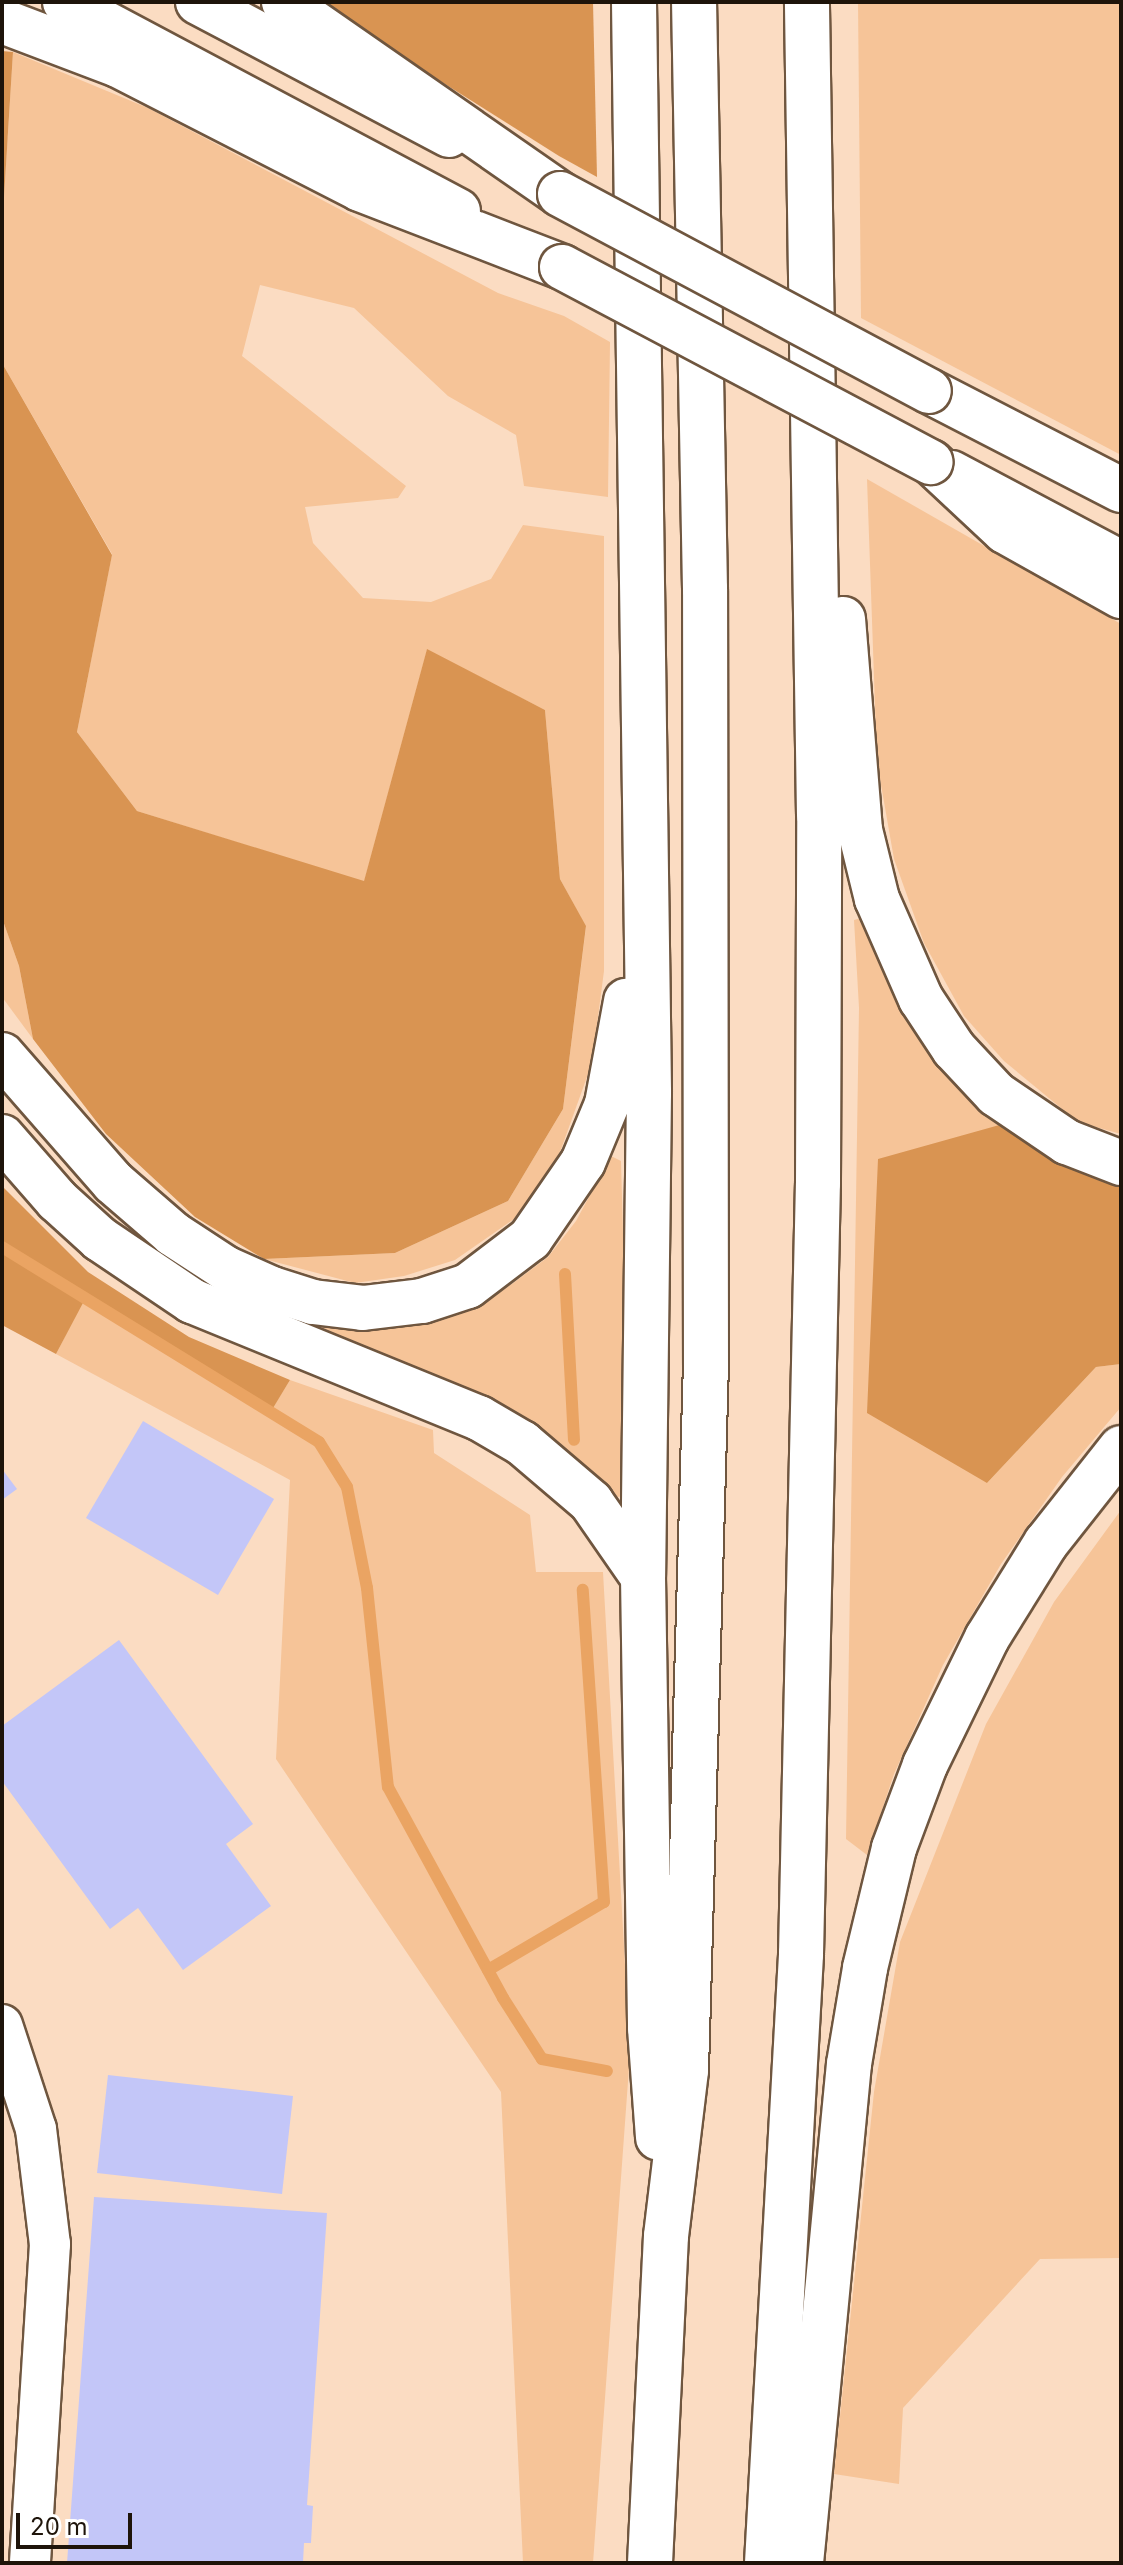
<!DOCTYPE html>
<style>
body{margin:0}
#map{position:relative;width:1123px;height:2565px;overflow:hidden;background:#fbdcc2;font-family:Inter,sans-serif}
div>[style]{position:absolute}
[style*='--x']{left:calc(var(--x)*1px);top:calc(var(--y)*1px);width:calc(var(--w)*1px);rotate:calc(var(--a)*1deg)}
.green>*{inset:0;background:#f6c498}
.forest>*{inset:0;background:#d99452}
.stream>*{height:12px;margin:-6px;padding:0 6px;transform-origin:6px;border-radius:6px;background:#eaa463}
.building>*{inset:0;background:#c3c6f8}
.roads{filter:drop-shadow(2px 0 #6f563f) drop-shadow(-2px 0 #6f563f) drop-shadow(0 2px #6f563f) drop-shadow(0 -2px #6f563f)}
.minor>*{height:40px;margin:-20px;padding:0 20px;transform-origin:20px;border-radius:20px;background:#fff}
.trunk>*{height:44px;margin:-22px;padding:0 22px;transform-origin:22px;border-radius:22px;background:#fff}
.motorway>*{height:44px;margin:-22px;padding:0 22px;transform-origin:22px;border-radius:22px;background:#fff}
.bridges{filter:drop-shadow(2px 0 #6f563f) drop-shadow(-2px 0 #6f563f) drop-shadow(0 2px #6f563f) drop-shadow(0 -2px #6f563f)}
.trunk-bridge>*{height:44px;margin:-22px;padding:0 22px;transform-origin:22px;border-radius:22px;background:#fff}
span{translate:-50% -50%;white-space:nowrap;text-align:center;line-height:1.15;-webkit-text-stroke:8px #fff;paint-order:stroke}
.frame{position:absolute;inset:0;border:4px solid #1e140a;pointer-events:none}
.scale{position:absolute;left:16px;top:2513px;width:116px;height:36px;box-sizing:border-box;border:4px solid #1e140a;border-top:0;padding-left:10px;font-size:24px;line-height:28px;white-space:nowrap;color:#1e140a;-webkit-text-stroke:6px #fff;paint-order:stroke}
</style>
<div id="map">
<div class="green">
<i style="clip-path:polygon(858px 2px,1121px 2px,1121px 455px,861px 318px)"></i>
<i style="clip-path:polygon(13px 52px,148px 108px,498px 293px,564px 316px,610px 342px,608px 497px,524px 486px,516px 435px,448px 396px,354px 308px,260px 285px,242px 356px,406px 486px,398px 498px,305px 507px,313px 543px,363px 598px,431px 602px,491px 579px,523px 525px,604px 536px,604px 971px,592px 1063px,555px 1166px,514px 1219px,455px 1260px,404px 1276px,355px 1283px,264px 1259px,395px 1253px,508px 1201px,563px 1109px,586px 927px,560px 879px,545px 710px,427px 650px,364px 882px,137px 811px,77px 732px,112px 554px,2px 363px,2px 229px)"></i>
<i style="clip-path:polygon(867px 479px,1121px 624px,1121px 1134px,1078px 1122px,1004px 1061px,964px 1016px,924px 943px,894px 859px,877px 762px)"></i>
<i style="clip-path:polygon(865px 917px,898px 1005px,942px 1070px,1003px 1124px,987px 1483px,1096px 1367px,1121px 1364px,1121px 1407px,1062px 1477px,1001px 1564px,943px 1665px,894px 1774px,867px 1855px,846px 1839px,859px 1008px,854px 920px)"></i>
<i style="clip-path:polygon(2px 918px,19px 966px,33px 1039px,2px 997px)"></i>
<i style="clip-path:polygon(611px 1156px,621px 1161px,630px 1490px,626px 1496px,616px 1497px,540px 1430px,292px 1321px,398px 1328px,464px 1308px,512px 1284px,548px 1257px,576px 1221px)"></i>
<i style="clip-path:polygon(83px 1301px,270px 1412px,290px 1380px,433px 1430px,434px 1453px,530px 1515px,536px 1572px,603px 1572px,630px 2054px,593px 2563px,523px 2563px,501px 2092px,276px 1759px,290px 1480px,56px 1354px)"></i>
<i style="clip-path:polygon(1121px 1510px,1121px 2258px,1040px 2259px,903px 2408px,899px 2484px,834px 2474px,874px 2092px,900px 1942px,986px 1724px,1054px 1602px)"></i>
</div>
<div class="forest">
<i style="clip-path:polygon(315px 2px,593px 2px,597px 177px,559px 156px)"></i>
<i style="clip-path:polygon(2px 51px,13px 52px,2px 229px)"></i>
<i style="clip-path:polygon(2px 363px,112px 555px,77px 732px,137px 811px,364px 881px,427px 649px,545px 710px,560px 879px,586px 926px,563px 1109px,508px 1201px,395px 1253px,264px 1259px,195px 1217px,106px 1134px,33px 1039px,19px 966px,2px 918px)"></i>
<i style="clip-path:polygon(1003px 1124px,1040px 1152px,1121px 1187px,1121px 1364px,1096px 1367px,987px 1483px,867px 1413px,878px 1159px)"></i>
<i style="clip-path:polygon(2px 1186px,88px 1272px,189px 1337px,290px 1380px,270px 1413px,84px 1301px,56px 1354px,2px 1325px)"></i>
</div>
<div class="stream">
<i style="--x:2;--y:1247;--w:372;--a:31.6"></i>
<i style="--x:319;--y:1442;--w:53;--a:58.1"></i>
<i style="--x:347;--y:1487;--w:103;--a:78.8"></i>
<i style="--x:367;--y:1588;--w:200;--a:84"></i>
<i style="--x:388;--y:1787;--w:240;--a:61.4"></i>
<i style="--x:503;--y:1998;--w:72;--a:57.4"></i>
<i style="--x:542;--y:2059;--w:66;--a:10.5"></i>
<i style="--x:565;--y:1274;--w:166;--a:86.9"></i>
<i style="--x:488;--y:1970;--w:134;--a:-30.4"></i>
<i style="--x:604;--y:1902;--w:313;--a:-93.9"></i>
</div>
<div class="building">
<i style="clip-path:polygon(143px 1421px,274px 1499px,218px 1595px,86px 1518px)"></i>
<i style="clip-path:polygon(2px 1469px,17px 1489px,2px 1500px)"></i>
<i style="clip-path:polygon(119px 1640px,253px 1824px,226px 1844px,271px 1906px,183px 1970px,138px 1908px,110px 1929px,2px 1781px,2px 1726px)"></i>
<i style="clip-path:polygon(108px 2075px,293px 2096px,282px 2194px,97px 2173px)"></i>
<i style="clip-path:polygon(94px 2197px,327px 2213px,307px 2505px,313px 2506px,311px 2543px,304px 2543px,303px 2563px,67px 2563px)"></i>
</div>
<div class="roads">
<div class="minor">
<i style="--x:2;--y:2025;--w:109;--a:71.9"></i>
<i style="--x:36;--y:2129;--w:116;--a:83.1"></i>
<i style="--x:50;--y:2244;--w:320;--a:93.6"></i>
</div>
<div class="trunk">
<i style="--x:65;--y:2;--w:445;--a:28"></i>
<i style="--x:198;--y:2;--w:284;--a:27.9"></i>
<i style="--x:929;--y:391;--w:216;--a:27.3"></i>
<i style="--x:951;--y:473;--w:192;--a:27.9"></i>
</div>
<div class="motorway">
<i style="--x:284;--y:2;--w:336;--a:34.8"></i>
<i style="--x:634;--y:2;--w:1091;--a:89.21"></i>
<i style="--x:649;--y:1093;--w:484;--a:90.7"></i>
<i style="--x:643;--y:1577;--w:451;--a:89.1"></i>
<i style="--x:650;--y:2028;--w:110;--a:85.8"></i>
<i style="--x:2;--y:21;--w:124;--a:20.8"></i>
<i style="--x:118;--y:65;--w:272;--a:27.1"></i>
<i style="--x:360;--y:189;--w:217;--a:21.1"></i>
<i style="--x:931;--y:462;--w:101;--a:43"></i>
<i style="--x:1005;--y:531;--w:133;--a:29.3"></i>
<i style="--x:843;--y:619;--w:212;--a:85.4"></i>
<i style="--x:860;--y:830;--w:71;--a:76.2"></i>
<i style="--x:877;--y:899;--w:109;--a:66.3"></i>
<i style="--x:921;--y:999;--w:60;--a:56.6"></i>
<i style="--x:954;--y:1049;--w:62;--a:47"></i>
<i style="--x:996;--y:1094;--w:86;--a:34.1"></i>
<i style="--x:1067;--y:1142;--w:58;--a:21.3"></i>
<i style="--x:2;--y:1055;--w:169;--a:48.8"></i>
<i style="--x:113;--y:1182;--w:79;--a:40.9"></i>
<i style="--x:173;--y:1234;--w:62;--a:33.2"></i>
<i style="--x:225;--y:1268;--w:51;--a:24.1"></i>
<i style="--x:272;--y:1289;--w:43;--a:17.6"></i>
<i style="--x:313;--y:1302;--w:50;--a:6.8"></i>
<i style="--x:363;--y:1308;--w:59;--a:-6.8"></i>
<i style="--x:422;--y:1301;--w:48;--a:-18.1"></i>
<i style="--x:468;--y:1286;--w:78;--a:-37.2"></i>
<i style="--x:530;--y:1239;--w:93;--a:-55.5"></i>
<i style="--x:583;--y:1162;--w:63;--a:-67.5"></i>
<i style="--x:607;--y:1104;--w:105;--a:-79.5"></i>
<i style="--x:2;--y:1137;--w:84;--a:48.9"></i>
<i style="--x:57;--y:1200;--w:58;--a:42.2"></i>
<i style="--x:100;--y:1239;--w:111;--a:34"></i>
<i style="--x:192;--y:1301;--w:310;--a:22.2"></i>
<i style="--x:479;--y:1418;--w:50;--a:30.2"></i>
<i style="--x:522;--y:1443;--w:91;--a:40.5"></i>
<i style="--x:591;--y:1502;--w:91;--a:55.3"></i>
<i style="--x:650;--y:2563;--w:327;--a:-87.2"></i>
<i style="--x:666;--y:2236;--w:167;--a:-83.1"></i>
<i style="--x:686;--y:2070;--w:705;--a:-88.38"></i>
<i style="--x:706;--y:1365;--w:776;--a:-90.07"></i>
<i style="--x:705;--y:589;--w:587;--a:-91.07"></i>
<i style="--x:767;--y:2563;--w:610;--a:-86.8"></i>
<i style="--x:801;--y:1954;--w:771;--a:-88.74"></i>
<i style="--x:818;--y:1183;--w:368;--a:-89.8"></i>
<i style="--x:819;--y:815;--w:813;--a:-90.85"></i>
<i style="--x:801;--y:2563;--w:501;--a:-84.51"></i>
<i style="--x:849;--y:2064;--w:97;--a:-80.5"></i>
<i style="--x:865;--y:1968;--w:123;--a:-76.4"></i>
<i style="--x:894;--y:1848;--w:89;--a:-69.5"></i>
<i style="--x:925;--y:1765;--w:141;--a:-64"></i>
<i style="--x:987;--y:1638;--w:112;--a:-58.2"></i>
<i style="--x:1046;--y:1543;--w:121;--a:-51.7"></i>
</div>
</div>
<div class="bridges">
<div class="trunk-bridge">
<i style="--x:560;--y:194;--w:418;--a:28.1"></i>
<i style="--x:562;--y:267;--w:417;--a:27.9"></i>
</div>
</div>
<div class="frame"></div>
<div class="scale">20 m</div>
</div>
